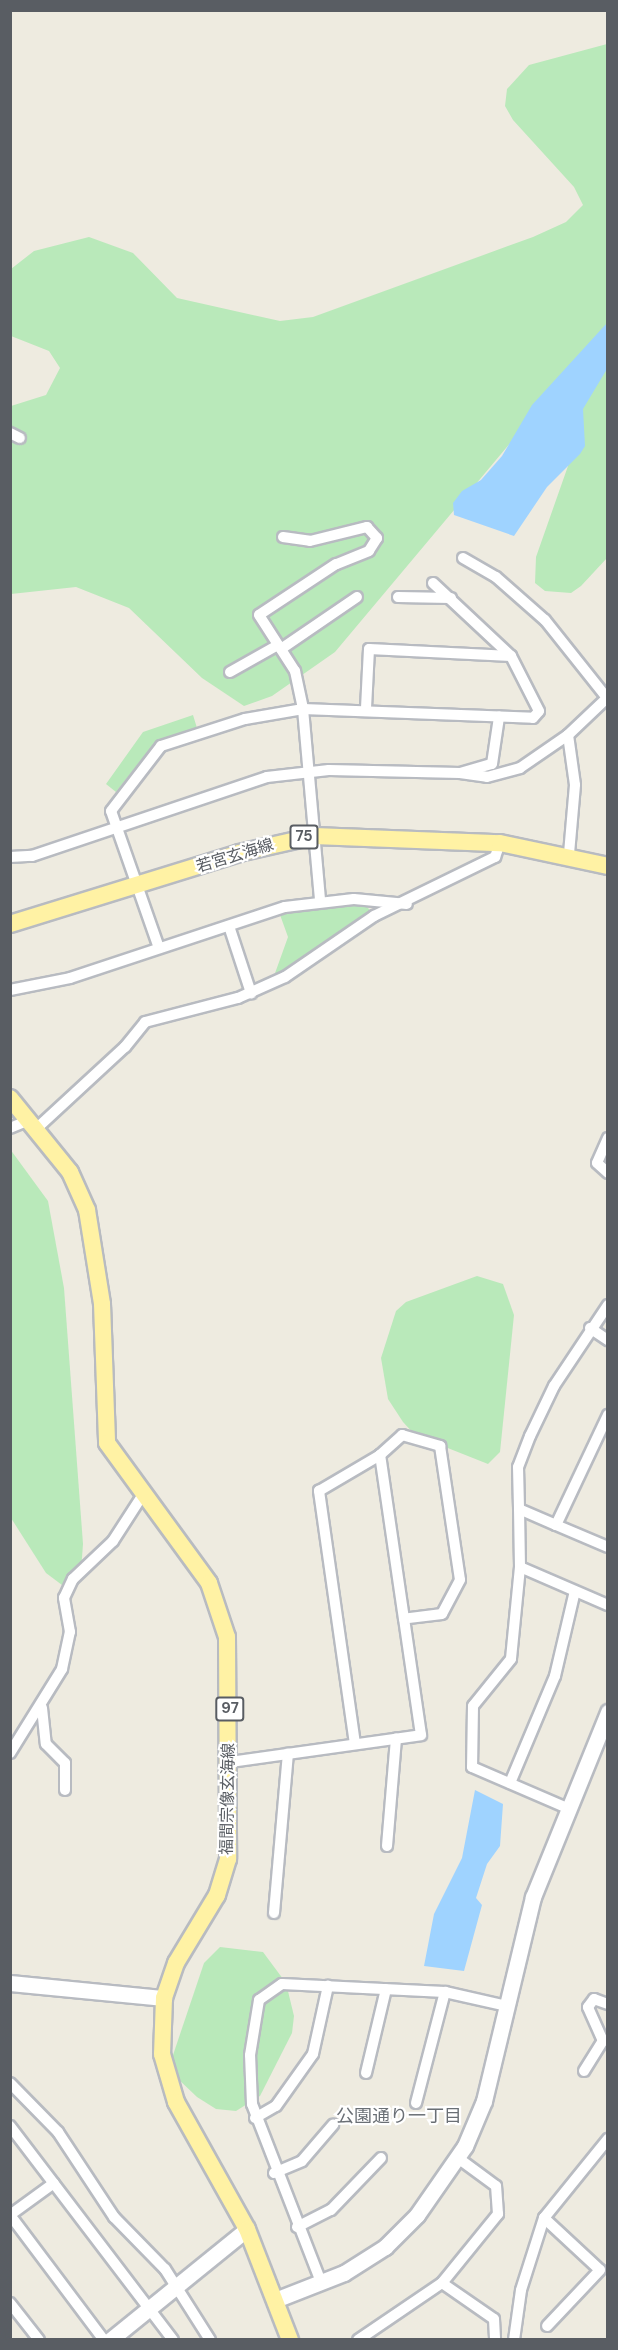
<!DOCTYPE html>
<meta charset="utf-8">
<style>
body{margin:0}
#map{position:relative;width:618px;height:2350px;overflow:hidden;background:#eeebe0;font-family:"DM Sans","Noto Sans JP",sans-serif}
div>[style]{position:absolute}
[style*='--x']{left:calc(var(--x)*1px);top:calc(var(--y)*1px);width:calc(var(--w)*1px);rotate:calc(var(--a)*1deg)}
.green>*{inset:0;background:#b9e9ba}
.water>*{inset:0;background:#9fd3ff}
.roads{filter:drop-shadow(2px 0 #b8bbc1) drop-shadow(-2px 0 #b8bbc1) drop-shadow(0 2px #b8bbc1) drop-shadow(0 -2px #b8bbc1)}
.street>*{height:10px;margin:-5px;padding:0 5px;transform-origin:5px;border-radius:5px;background:#fff}
.secondary>*{height:15px;margin:-7.5px;padding:0 7.5px;transform-origin:7.5px;border-radius:7.5px;background:#fff}
.primary>*{height:16px;margin:-8px;padding:0 8px;transform-origin:8px;border-radius:8px;background:#fff2a4}
span{translate:-50% -50%;white-space:nowrap;text-align:center;line-height:1.15;-webkit-text-stroke:4.5px #fff;paint-order:stroke}
.shield-label span{padding:2px 4px;background:#fff;border:2px solid;border-radius:4px;-webkit-text-stroke-width:0}
.shield-label{font-size:15px;color:#595d63;font-weight:700}
.street-label{font-size:16px;color:#595d63}
.neighbourhood-label{font-size:18px;color:#6a6f75}
.frame{position:absolute;inset:0;border:12px solid #595d63;pointer-events:none}
</style>
<div id="map">
<div class="green">
<i style="clip-path:polygon(607px 44px,607px 558px,581px 586px,571px 593px,545px 591px,535px 583px,536px 557px,568px 466px,565px 460px,517px 435px,335px 652px,272px 696px,244px 706px,202px 678px,129px 608px,76px 587px,11px 594px,11px 406px,46px 395px,60px 368px,49px 351px,11px 336px,11px 269px,34px 251px,89px 237px,133px 253px,177px 298px,280px 321px,313px 317px,533px 237px,566px 222px,583px 205px,574px 187px,513px 120px,505px 106px,507px 89px,529px 65px)"></i>
<i style="clip-path:polygon(193px 715px,197px 728px,156px 741px,116px 792px,106px 784px,143px 732px)"></i>
<i style="clip-path:polygon(326px 903px,365px 905px,372px 912px,274px 976px,288px 937px,279px 912px)"></i>
<i style="clip-path:polygon(10px 1149px,48px 1201px,64px 1288px,83px 1544px,81px 1571px,62px 1585px,46px 1573px,11px 1518px)"></i>
<i style="clip-path:polygon(477px 1276px,503px 1284px,514px 1315px,500px 1452px,488px 1464px,415px 1435px,403px 1422px,388px 1399px,381px 1358px,396px 1311px,406px 1302px)"></i>
<i style="clip-path:polygon(220px 1947px,263px 1952px,286px 1983px,294px 2016px,292px 2033px,260px 2096px,236px 2111px,216px 2109px,197px 2097px,176px 2077px,171px 2061px,204px 1963px)"></i>
</div>
<div class="water">
<i style="clip-path:polygon(607px 323px,607px 369px,583px 409px,585px 446px,580px 454px,547px 487px,514px 536px,454px 515px,453px 503px,462px 491px,481px 480px,502px 456px,532px 405px)"></i>
<i style="clip-path:polygon(475px 1790px,503px 1804px,500px 1846px,487px 1864px,476px 1898px,482px 1905px,464px 1971px,424px 1966px,434px 1914px,462px 1858px)"></i>
</div>
<div class="roads">
<div class="street">
<i style="--x:10;--y:433;--w:11;--a:27"></i>
<i style="--x:283;--y:537;--w:27;--a:8"></i>
<i style="--x:310;--y:541;--w:59;--a:-13.8"></i>
<i style="--x:367;--y:527;--w:15;--a:48"></i>
<i style="--x:377;--y:538;--w:15;--a:122"></i>
<i style="--x:369;--y:551;--w:35;--a:158"></i>
<i style="--x:336;--y:564;--w:92;--a:146.5"></i>
<i style="--x:259;--y:615;--w:67;--a:57.3"></i>
<i style="--x:295;--y:671;--w:39;--a:78"></i>
<i style="--x:303;--y:709;--w:192;--a:84.9"></i>
<i style="--x:463;--y:558;--w:38;--a:30"></i>
<i style="--x:496;--y:577;--w:65;--a:41.3"></i>
<i style="--x:545;--y:620;--w:100;--a:51.5"></i>
<i style="--x:433;--y:583;--w:107;--a:43.1"></i>
<i style="--x:398;--y:597;--w:53;--a:1.1"></i>
<i style="--x:281;--y:649;--w:92;--a:-34.4"></i>
<i style="--x:230;--y:672;--w:55;--a:-29.4"></i>
<i style="--x:568;--y:735;--w:50;--a:82"></i>
<i style="--x:575;--y:785;--w:69;--a:95"></i>
<i style="--x:460;--y:773;--w:27;--a:8"></i>
<i style="--x:487;--y:777;--w:34;--a:-15"></i>
<i style="--x:520;--y:768;--w:58;--a:-34.5"></i>
<i style="--x:568;--y:735;--w:55;--a:-43.5"></i>
<i style="--x:10;--y:857;--w:22;--a:-3"></i>
<i style="--x:32;--y:856;--w:248;--a:-18.6"></i>
<i style="--x:267;--y:777;--w:62;--a:-6.4"></i>
<i style="--x:329;--y:770;--w:131;--a:1.3"></i>
<i style="--x:460;--y:773;--w:33;--a:-16"></i>
<i style="--x:492;--y:764;--w:48;--a:-81.5"></i>
<i style="--x:229;--y:926;--w:71;--a:71.8"></i>
<i style="--x:159;--y:948;--w:145;--a:-109.3"></i>
<i style="--x:111;--y:811;--w:82;--a:-52.4"></i>
<i style="--x:161;--y:746;--w:88;--a:-17.8"></i>
<i style="--x:245;--y:719;--w:59;--a:-9.8"></i>
<i style="--x:303;--y:709;--w:230;--a:2.2"></i>
<i style="--x:533;--y:718;--w:9;--a:-49"></i>
<i style="--x:539;--y:711;--w:62;--a:-117"></i>
<i style="--x:511;--y:656;--w:142;--a:-177.2"></i>
<i style="--x:369;--y:649;--w:60;--a:92.9"></i>
<i style="--x:10;--y:990;--w:61;--a:-11.3"></i>
<i style="--x:70;--y:978;--w:226;--a:-18.3"></i>
<i style="--x:285;--y:907;--w:69;--a:-6.6"></i>
<i style="--x:354;--y:899;--w:53;--a:5.4"></i>
<i style="--x:10;--y:1128;--w:21;--a:-23"></i>
<i style="--x:36;--y:1129;--w:121;--a:-42.7"></i>
<i style="--x:125;--y:1047;--w:32;--a:-51"></i>
<i style="--x:145;--y:1022;--w:96;--a:-14.5"></i>
<i style="--x:238;--y:998;--w:51;--a:-24.1"></i>
<i style="--x:285;--y:977;--w:108;--a:-34.4"></i>
<i style="--x:374;--y:916;--w:135;--a:-26"></i>
<i style="--x:495;--y:857;--w:15;--a:-70"></i>
<i style="--x:608;--y:1138;--w:27;--a:114"></i>
<i style="--x:597;--y:1163;--w:15;--a:42"></i>
<i style="--x:608;--y:1305;--w:97;--a:123.7"></i>
<i style="--x:554;--y:1386;--w:55;--a:115.6"></i>
<i style="--x:530;--y:1436;--w:33;--a:111"></i>
<i style="--x:518;--y:1467;--w:42;--a:88.6"></i>
<i style="--x:519;--y:1509;--w:40;--a:23.4"></i>
<i style="--x:556;--y:1525;--w:122;--a:-64.7"></i>
<i style="--x:590;--y:1328;--w:22;--a:34"></i>
<i style="--x:519;--y:1509;--w:58;--a:89"></i>
<i style="--x:520;--y:1567;--w:96;--a:23.4"></i>
<i style="--x:556;--y:1525;--w:56;--a:22.9"></i>
<i style="--x:520;--y:1567;--w:92;--a:95.6"></i>
<i style="--x:511;--y:1659;--w:60;--a:129"></i>
<i style="--x:473;--y:1706;--w:61;--a:90.9"></i>
<i style="--x:472;--y:1767;--w:103;--a:23.3"></i>
<i style="--x:42;--y:1708;--w:36;--a:84"></i>
<i style="--x:46;--y:1744;--w:27;--a:45"></i>
<i style="--x:65;--y:1763;--w:27;--a:90"></i>
<i style="--x:355;--y:1744;--w:256;--a:-98.1"></i>
<i style="--x:319;--y:1491;--w:71;--a:-30.5"></i>
<i style="--x:380;--y:1455;--w:30;--a:-42"></i>
<i style="--x:402;--y:1435;--w:40;--a:16"></i>
<i style="--x:440;--y:1446;--w:135;--a:81.5"></i>
<i style="--x:460;--y:1580;--w:38;--a:118"></i>
<i style="--x:442;--y:1614;--w:38;--a:173"></i>
<i style="--x:404;--y:1619;--w:166;--a:-98.3"></i>
<i style="--x:10;--y:1753;--w:99;--a:-58.2"></i>
<i style="--x:62;--y:1669;--w:38;--a:-78"></i>
<i style="--x:70;--y:1632;--w:35;--a:-100"></i>
<i style="--x:64;--y:1598;--w:21;--a:-65"></i>
<i style="--x:73;--y:1579;--w:55;--a:-43.5"></i>
<i style="--x:113;--y:1541;--w:54;--a:-57.2"></i>
<i style="--x:230;--y:1762;--w:193;--a:-8"></i>
<i style="--x:421;--y:1735;--w:117;--a:-98.3"></i>
<i style="--x:510;--y:1783;--w:116;--a:-67.2"></i>
<i style="--x:555;--y:1676;--w:87;--a:-76.8"></i>
<i style="--x:387;--y:1846;--w:108;--a:-85.2"></i>
<i style="--x:274;--y:1913;--w:160;--a:-85"></i>
<i style="--x:584;--y:2071;--w:36;--a:-58"></i>
<i style="--x:603;--y:2041;--w:37;--a:-114"></i>
<i style="--x:588;--y:2007;--w:10;--a:-53"></i>
<i style="--x:594;--y:1999;--w:15;--a:20"></i>
<i style="--x:366;--y:2073;--w:86;--a:-76.6"></i>
<i style="--x:10;--y:2083;--w:69;--a:45.6"></i>
<i style="--x:58;--y:2132;--w:102;--a:56.6"></i>
<i style="--x:114;--y:2217;--w:73;--a:45.6"></i>
<i style="--x:165;--y:2269;--w:84;--a:57.6"></i>
<i style="--x:416;--y:2103;--w:115;--a:-75.4"></i>
<i style="--x:255;--y:2118;--w:24;--a:-30"></i>
<i style="--x:276;--y:2106;--w:64;--a:-54.6"></i>
<i style="--x:313;--y:2054;--w:70;--a:-77.6"></i>
<i style="--x:10;--y:2126;--w:269;--a:52.7"></i>
<i style="--x:274;--y:2173;--w:30;--a:-23"></i>
<i style="--x:302;--y:2161;--w:48;--a:-49.3"></i>
<i style="--x:10;--y:2215;--w:156;--a:53.1"></i>
<i style="--x:10;--y:2215;--w:54;--a:-36"></i>
<i style="--x:544;--y:2218;--w:76;--a:42.9"></i>
<i style="--x:600;--y:2270;--w:77;--a:133.4"></i>
<i style="--x:297;--y:2227;--w:38;--a:-27"></i>
<i style="--x:331;--y:2210;--w:72;--a:-46.1"></i>
<i style="--x:321;--y:2282;--w:191;--a:-111.2"></i>
<i style="--x:252;--y:2104;--w:49;--a:-92.3"></i>
<i style="--x:250;--y:2055;--w:56;--a:-80.7"></i>
<i style="--x:259;--y:2000;--w:28;--a:-35"></i>
<i style="--x:282;--y:1984;--w:163;--a:2.8"></i>
<i style="--x:445;--y:1992;--w:64;--a:12.7"></i>
<i style="--x:442;--y:2283;--w:63;--a:34.7"></i>
<i style="--x:494;--y:2319;--w:21;--a:87"></i>
<i style="--x:10;--y:2303;--w:47;--a:51.9"></i>
<i style="--x:358;--y:2340;--w:102;--a:-34.2"></i>
<i style="--x:442;--y:2283;--w:89;--a:-50.9"></i>
<i style="--x:498;--y:2214;--w:28;--a:-94"></i>
<i style="--x:496;--y:2186;--w:47;--a:-143.6"></i>
<i style="--x:514;--y:2340;--w:50;--a:-82"></i>
<i style="--x:521;--y:2290;--w:76;--a:-72.3"></i>
<i style="--x:544;--y:2218;--w:102;--a:-51"></i>
</div>
<div class="secondary">
<i style="--x:10;--y:1983;--w:155;--a:5.6"></i>
<i style="--x:275;--y:2300;--w:74;--a:-21.4"></i>
<i style="--x:344;--y:2273;--w:49;--a:-32.4"></i>
<i style="--x:385;--y:2247;--w:45;--a:-45"></i>
<i style="--x:417;--y:2215;--w:84;--a:-55.2"></i>
<i style="--x:465;--y:2146;--w:49;--a:-67.1"></i>
<i style="--x:484;--y:2101;--w:210;--a:-76.5"></i>
<i style="--x:533;--y:1897;--w:200;--a:-67.9"></i>
<i style="--x:110;--y:2340;--w:176;--a:-39"></i>
</div>
<div class="primary">
<i style="--x:10;--y:924;--w:240;--a:-17.2"></i>
<i style="--x:239;--y:853;--w:77;--a:-12.8"></i>
<i style="--x:314;--y:836;--w:186;--a:2.2"></i>
<i style="--x:500;--y:843;--w:110;--a:12"></i>
<i style="--x:10;--y:1098;--w:95;--a:51"></i>
<i style="--x:70;--y:1172;--w:42;--a:65.9"></i>
<i style="--x:87;--y:1210;--w:95;--a:80.9"></i>
<i style="--x:102;--y:1304;--w:139;--a:87.9"></i>
<i style="--x:107;--y:1443;--w:173;--a:53.9"></i>
<i style="--x:209;--y:1583;--w:57;--a:71.6"></i>
<i style="--x:227;--y:1637;--w:222;--a:89.7"></i>
<i style="--x:228;--y:1859;--w:38;--a:107"></i>
<i style="--x:217;--y:1895;--w:79;--a:121.1"></i>
<i style="--x:176;--y:1963;--w:37;--a:109"></i>
<i style="--x:164;--y:1998;--w:56;--a:92"></i>
<i style="--x:162;--y:2054;--w:50;--a:73.7"></i>
<i style="--x:176;--y:2102;--w:145;--a:60.8"></i>
<i style="--x:247;--y:2229;--w:119;--a:68.8"></i>
</div>
</div>
<div class="shield-label">
<span style="left:304px;top:837px">75</span>
<span style="left:230px;top:1709px">97</span>
</div>
<div class="street-label">
<span style="left:235px;top:856px;rotate:-17deg">若宮玄海線</span>
<span style="left:228px;top:1799px;rotate:-89deg">福間宗像玄海線</span>
</div>
<div class="neighbourhood-label">
<span style="left:399px;top:2116px">公園通り一丁目</span>
</div>
<div class="frame"></div>
</div>
